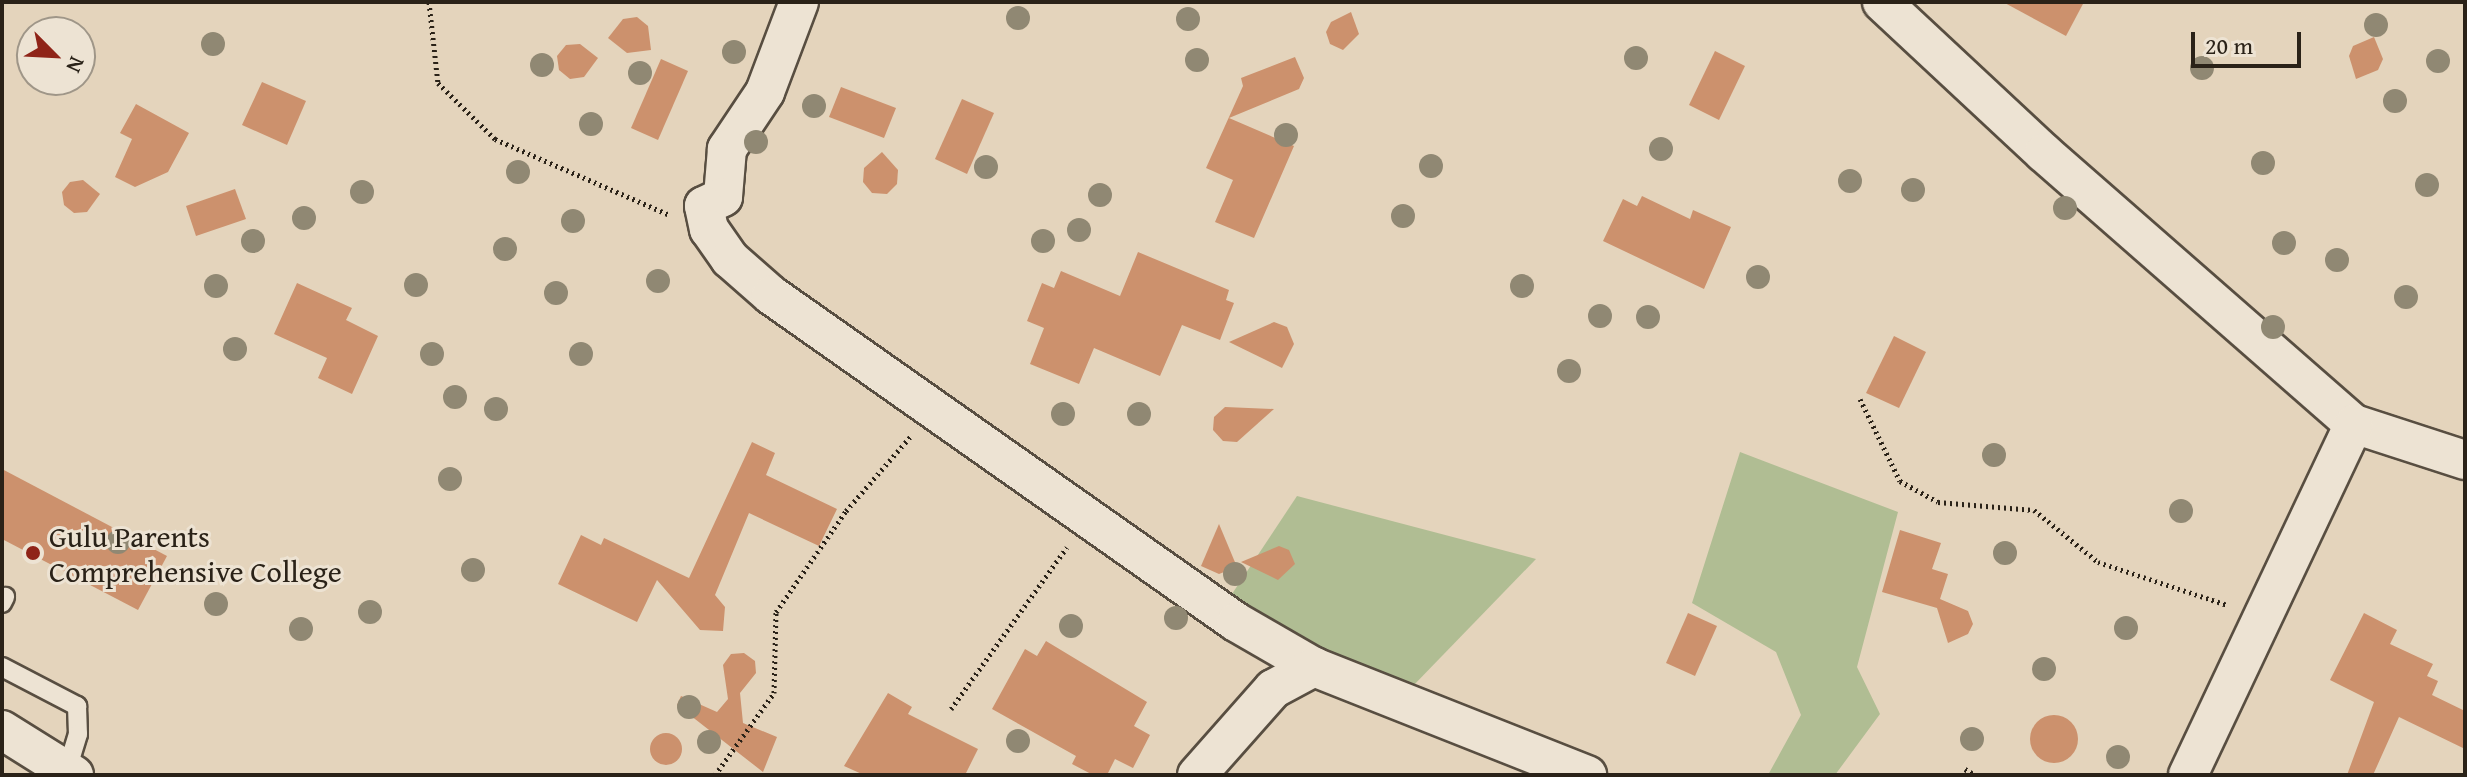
<!DOCTYPE html>
<style>
body{margin:0}
#map{position:relative;width:2467px;height:777px;overflow:hidden;background:#e4d4bc;font-family:"Gentium Book Plus",serif}
div>[style]{position:absolute}
[style*='--x']{left:calc(var(--x)*1px);top:calc(var(--y)*1px);width:calc(var(--w)*1px);rotate:calc(var(--a)*1deg)}
.green>*{inset:0;background:#b0bd93}
.building>*{inset:0;background:#cc916d}
.round{border-radius:50%}
.path>*{height:5px;margin-top:-2.5px;transform-origin:0;background:repeating-linear-gradient(90deg,#2a2218 0 2px,transparent 0 6px)}
.roads{filter:drop-shadow(2px 0 #584e41) drop-shadow(-2px 0 #584e41) drop-shadow(0 2px #584e41) drop-shadow(0 -2px #584e41)}
.service>*{height:18px;margin:-9px;padding:0 9px;transform-origin:9px;border-radius:9px;background:#ede3d3}
.minor>*{height:38px;margin:-19px;padding:0 19px;transform-origin:19px;border-radius:19px;background:#ede3d3}
.trees>*{width:24px;height:24px;margin:-12px;border-radius:50%;background:#908873}
.dots>*{width:22px;height:22px;translate:-50% -50%;box-sizing:border-box;border:4px solid #ede3d3;border-radius:50%}
span{translate:-50% -50%;white-space:nowrap;text-align:center;line-height:1.15;-webkit-text-stroke:6px #ede3d3;paint-order:stroke}
.poi-label{font-size:30px;color:#2a2218}
.left{translate:0 -50%;text-align:left}
.frame{position:absolute;inset:0;border:4px solid #2a2218;pointer-events:none}
.north{position:absolute;left:16px;top:16px;width:80px;height:80px;box-sizing:border-box;background:#ede3d3;border:2px solid #9f9688;border-radius:50%;rotate:114deg;font-size:22px;font-weight:700;line-height:32px;text-align:center;color:#2a2218}
.north::after{content:'';display:block;margin:auto;width:28px;height:36px;background:#8f2418;clip-path:polygon(50% 0,100% 100%,50% 72%,0 100%)}
.scale{position:absolute;left:2191px;top:32px;width:110px;height:36px;box-sizing:border-box;border:4px solid #2a2218;border-top:0;padding-left:10px;font-size:24px;line-height:28px;white-space:nowrap;color:#2a2218;-webkit-text-stroke:6px #ede3d3;paint-order:stroke}
</style>
<div id="map">
<div class="green">
<i style="clip-path:polygon(1740px 452px,1898px 512px,1857px 667px,1880px 714px,1835px 775px,1768px 775px,1801px 715px,1776px 652px,1692px 603px)"></i>
<i style="clip-path:polygon(1297px 496px,1536px 559px,1411px 688px,1222px 609px)"></i>
</div>
<div class="building">
<i style="clip-path:polygon(2003px 2px,2084px 2px,2066px 36px)"></i>
<i style="clip-path:polygon(1351px 12px,1359px 34px,1343px 50px,1330px 44px,1326px 32px,1331px 22px)"></i>
<i style="clip-path:polygon(637px 17px,648px 26px,651px 50px,627px 53px,608px 38px,623px 19px)"></i>
<i style="clip-path:polygon(2374px 37px,2383px 59px,2378px 70px,2356px 79px,2349px 56px,2353px 46px)"></i>
<i style="clip-path:polygon(580px 44px,598px 58px,584px 77px,570px 79px,559px 70px,557px 56px,566px 45px)"></i>
<i style="clip-path:polygon(1715px 51px,1745px 66px,1719px 120px,1689px 105px)"></i>
<i style="clip-path:polygon(1295px 57px,1304px 78px,1299px 89px,1229px 118px,1294px 146px,1254px 238px,1215px 222px,1233px 180px,1206px 168px,1243px 86px,1241px 78px)"></i>
<i style="clip-path:polygon(661px 59px,688px 71px,658px 140px,631px 128px)"></i>
<i style="clip-path:polygon(262px 82px,306px 101px,287px 145px,242px 125px)"></i>
<i style="clip-path:polygon(841px 87px,896px 108px,884px 138px,829px 117px)"></i>
<i style="clip-path:polygon(962px 99px,994px 113px,967px 174px,935px 159px)"></i>
<i style="clip-path:polygon(136px 104px,189px 133px,168px 172px,135px 187px,115px 177px,132px 139px,120px 133px)"></i>
<i style="clip-path:polygon(882px 152px,898px 170px,897px 184px,887px 194px,872px 193px,863px 182px,864px 168px)"></i>
<i style="clip-path:polygon(83px 180px,100px 194px,87px 212px,74px 213px,64px 205px,62px 192px,70px 182px)"></i>
<i style="clip-path:polygon(235px 189px,246px 219px,196px 236px,186px 206px)"></i>
<i style="clip-path:polygon(1642px 196px,1690px 219px,1693px 210px,1731px 227px,1704px 289px,1603px 241px,1623px 199px,1637px 206px)"></i>
<i style="clip-path:polygon(1138px 252px,1229px 290px,1226px 300px,1234px 303px,1220px 340px,1182px 325px,1160px 376px,1094px 348px,1079px 384px,1030px 364px,1044px 328px,1027px 321px,1042px 283px,1054px 288px,1061px 271px,1120px 296px)"></i>
<i style="clip-path:polygon(297px 283px,352px 308px,346px 320px,378px 336px,352px 394px,318px 378px,327px 358px,274px 334px)"></i>
<i style="clip-path:polygon(1274px 322px,1287px 327px,1294px 344px,1282px 368px,1229px 342px)"></i>
<i style="clip-path:polygon(1894px 336px,1926px 352px,1899px 408px,1866px 393px)"></i>
<i style="clip-path:polygon(1225px 407px,1274px 409px,1237px 442px,1223px 441px,1213px 430px,1214px 417px)"></i>
<i style="clip-path:polygon(752px 442px,775px 453px,766px 475px,837px 509px,819px 546px,749px 513px,715px 595px,725px 607px,723px 631px,700px 630px,657px 580px,637px 622px,558px 584px,581px 535px,601px 545px,604px 538px,689px 578px)"></i>
<i style="clip-path:polygon(2px 469px,167px 556px,138px 610px,2px 539px)"></i>
<i style="clip-path:polygon(1219px 524px,1237px 567px,1219px 574px,1201px 566px)"></i>
<i style="clip-path:polygon(1900px 530px,1941px 543px,1932px 569px,1948px 574px,1940px 599px,1968px 611px,1973px 624px,1968px 634px,1948px 643px,1937px 608px,1882px 592px)"></i>
<i style="clip-path:polygon(1279px 546px,1289px 550px,1295px 564px,1278px 580px,1241px 562px)"></i>
<i style="clip-path:polygon(1688px 613px,1717px 626px,1695px 676px,1666px 663px)"></i>
<i style="clip-path:polygon(2364px 613px,2397px 630px,2390px 644px,2433px 664px,2427px 676px,2438px 681px,2432px 695px,2465px 711px,2465px 749px,2399px 717px,2373px 775px,2347px 775px,2374px 702px,2330px 680px)"></i>
<i style="clip-path:polygon(1046px 641px,1147px 702px,1134px 726px,1150px 735px,1133px 768px,1115px 759px,1107px 775px,1093px 775px,1072px 764px,1076px 756px,992px 709px,1025px 649px,1037px 656px)"></i>
<i style="clip-path:polygon(744px 653px,755px 661px,756px 673px,740px 693px,743px 723px,777px 737px,763px 772px,677px 705px,681px 696px,717px 712px,728px 699px,723px 665px,731px 654px)"></i>
<i style="clip-path:polygon(888px 693px,912px 707px,908px 714px,978px 749px,965px 775px,864px 775px,844px 766px)"></i>
<i class="round" style="left:2030px;top:715px;width:48px;height:48px"></i>
<i class="round" style="left:650px;top:733px;width:32px;height:32px"></i>
</div>
<div class="path">
<i style="--x:429;--y:2;--w:81;--a:83.7"></i>
<i style="--x:438;--y:83;--w:80;--a:44.5"></i>
<i style="--x:495;--y:139;--w:191;--a:23.5"></i>
<i style="--x:1860;--y:399;--w:91;--a:64"></i>
<i style="--x:1900;--y:481;--w:43;--a:28.9"></i>
<i style="--x:1938;--y:502;--w:96;--a:4.8"></i>
<i style="--x:2034;--y:510;--w:82;--a:39.1"></i>
<i style="--x:2098;--y:562;--w:136;--a:18.4"></i>
<i style="--x:951;--y:709;--w:199;--a:-54.4"></i>
<i style="--x:1965;--y:769;--w:12;--a:31"></i>
<i style="--x:715;--y:775;--w:101;--a:-54.3"></i>
<i style="--x:774;--y:693;--w:81;--a:-88.6"></i>
<i style="--x:776;--y:612;--w:123;--a:-55.3"></i>
<i style="--x:846;--y:511;--w:99;--a:-49.1"></i>
</div>
<div class="roads">
<div class="service">
<i style="--x:2;--y:603;--w:7;--a:-63"></i>
<i style="--x:2;--y:667;--w:85;--a:27.5"></i>
<i style="--x:77;--y:706;--w:28;--a:88"></i>
<i style="--x:78;--y:734;--w:38;--a:107"></i>
</div>
<div class="minor">
<i style="--x:799;--y:2;--w:96;--a:110.7"></i>
<i style="--x:765;--y:92;--w:69;--a:123.7"></i>
<i style="--x:727;--y:149;--w:48;--a:94.8"></i>
<i style="--x:723;--y:197;--w:21;--a:155"></i>
<i style="--x:704;--y:206;--w:24;--a:78"></i>
<i style="--x:709;--y:229;--w:37;--a:55"></i>
<i style="--x:730;--y:259;--w:55;--a:41.3"></i>
<i style="--x:771;--y:295;--w:568;--a:35.12"></i>
<i style="--x:1236;--y:622;--w:90;--a:30"></i>
<i style="--x:1314;--y:667;--w:294;--a:21.6"></i>
<i style="--x:1882;--y:2;--w:221;--a:43"></i>
<i style="--x:2044;--y:153;--w:412;--a:41.2"></i>
<i style="--x:2354;--y:424;--w:117;--a:18"></i>
<i style="--x:2;--y:730;--w:85;--a:32"></i>
<i style="--x:1197;--y:775;--w:115;--a:-48.5"></i>
<i style="--x:1273;--y:689;--w:47;--a:-28.2"></i>
<i style="--x:2188;--y:775;--w:388;--a:-64.7"></i>
</div>
</div>
<div class="trees">
<i style="left:1018px;top:18px"></i>
<i style="left:1188px;top:19px"></i>
<i style="left:2376px;top:25px"></i>
<i style="left:213px;top:44px"></i>
<i style="left:734px;top:52px"></i>
<i style="left:1636px;top:58px"></i>
<i style="left:1197px;top:60px"></i>
<i style="left:2438px;top:61px"></i>
<i style="left:542px;top:65px"></i>
<i style="left:2202px;top:68px"></i>
<i style="left:640px;top:73px"></i>
<i style="left:2395px;top:101px"></i>
<i style="left:814px;top:106px"></i>
<i style="left:591px;top:124px"></i>
<i style="left:1286px;top:135px"></i>
<i style="left:756px;top:142px"></i>
<i style="left:1661px;top:149px"></i>
<i style="left:2263px;top:163px"></i>
<i style="left:1431px;top:166px"></i>
<i style="left:986px;top:167px"></i>
<i style="left:518px;top:172px"></i>
<i style="left:1850px;top:181px"></i>
<i style="left:2427px;top:185px"></i>
<i style="left:1913px;top:190px"></i>
<i style="left:362px;top:192px"></i>
<i style="left:1100px;top:195px"></i>
<i style="left:2065px;top:208px"></i>
<i style="left:1403px;top:216px"></i>
<i style="left:304px;top:218px"></i>
<i style="left:573px;top:221px"></i>
<i style="left:1079px;top:230px"></i>
<i style="left:253px;top:241px"></i>
<i style="left:1043px;top:241px"></i>
<i style="left:2284px;top:243px"></i>
<i style="left:505px;top:249px"></i>
<i style="left:2337px;top:260px"></i>
<i style="left:1758px;top:277px"></i>
<i style="left:658px;top:281px"></i>
<i style="left:416px;top:285px"></i>
<i style="left:216px;top:286px"></i>
<i style="left:1522px;top:286px"></i>
<i style="left:556px;top:293px"></i>
<i style="left:2406px;top:297px"></i>
<i style="left:1600px;top:316px"></i>
<i style="left:1648px;top:317px"></i>
<i style="left:2273px;top:327px"></i>
<i style="left:235px;top:349px"></i>
<i style="left:432px;top:354px"></i>
<i style="left:581px;top:354px"></i>
<i style="left:1569px;top:371px"></i>
<i style="left:455px;top:397px"></i>
<i style="left:496px;top:409px"></i>
<i style="left:1063px;top:414px"></i>
<i style="left:1139px;top:414px"></i>
<i style="left:1994px;top:455px"></i>
<i style="left:450px;top:479px"></i>
<i style="left:2181px;top:511px"></i>
<i style="left:118px;top:542px"></i>
<i style="left:2005px;top:553px"></i>
<i style="left:473px;top:570px"></i>
<i style="left:1235px;top:574px"></i>
<i style="left:216px;top:604px"></i>
<i style="left:370px;top:612px"></i>
<i style="left:1176px;top:618px"></i>
<i style="left:1071px;top:626px"></i>
<i style="left:2126px;top:628px"></i>
<i style="left:301px;top:629px"></i>
<i style="left:2044px;top:669px"></i>
<i style="left:689px;top:707px"></i>
<i style="left:1972px;top:739px"></i>
<i style="left:1018px;top:741px"></i>
<i style="left:709px;top:742px"></i>
<i style="left:2118px;top:757px"></i>
</div>
<div class="dots">
<i style="left:33px;top:553px;background:#8f2418"></i>
</div>
<div class="poi-label">
<span class="left" style="left:49px;top:553px">Gulu Parents<br>Comprehensive College</span>
</div>
<div class="frame"></div>
<div class="north">N</div>
<div class="scale">20 m</div>
</div>
